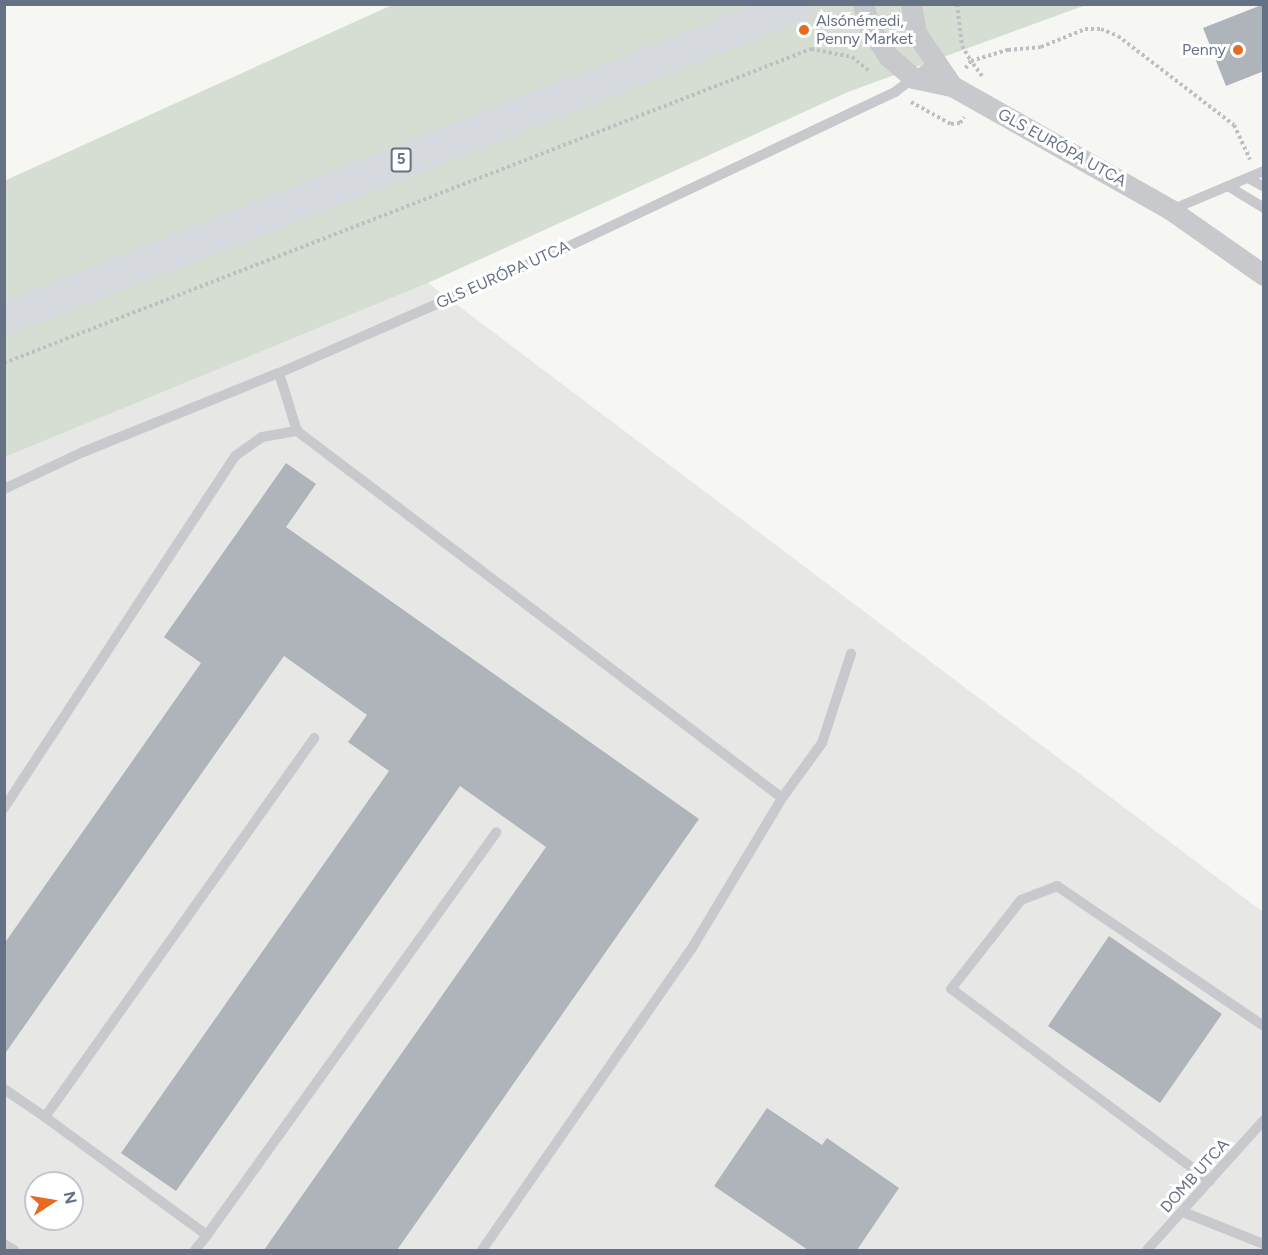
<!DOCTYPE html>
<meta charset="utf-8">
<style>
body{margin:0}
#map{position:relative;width:1268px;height:1255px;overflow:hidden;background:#f6f7f3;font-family:Figtree,sans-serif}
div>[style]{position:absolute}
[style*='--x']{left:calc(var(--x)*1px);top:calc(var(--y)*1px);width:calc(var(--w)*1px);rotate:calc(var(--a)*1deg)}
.built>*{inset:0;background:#e7e8e6}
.green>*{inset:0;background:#d6ded4}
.building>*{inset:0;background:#afb4bb}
.path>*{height:4px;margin-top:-2px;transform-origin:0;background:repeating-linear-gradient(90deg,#bebfc2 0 3px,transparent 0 6px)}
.service>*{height:10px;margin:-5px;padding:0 5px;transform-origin:5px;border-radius:5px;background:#c7c9cd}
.minor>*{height:21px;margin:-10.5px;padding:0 10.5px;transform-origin:10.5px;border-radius:10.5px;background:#c7c9cd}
.primary>*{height:33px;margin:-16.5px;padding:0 16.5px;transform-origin:16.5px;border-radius:16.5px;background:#d6dadf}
.dots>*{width:16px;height:16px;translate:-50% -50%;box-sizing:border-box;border:3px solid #fff;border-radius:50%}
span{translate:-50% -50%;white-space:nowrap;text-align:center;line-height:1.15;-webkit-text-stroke:6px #fff;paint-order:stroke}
.shield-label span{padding:2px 4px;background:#fff;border:2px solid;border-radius:4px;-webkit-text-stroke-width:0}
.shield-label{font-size:15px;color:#657285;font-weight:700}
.poi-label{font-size:16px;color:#657285}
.left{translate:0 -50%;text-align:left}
.right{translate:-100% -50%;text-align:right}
.street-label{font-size:16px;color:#657285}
.frame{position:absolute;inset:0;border:6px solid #657285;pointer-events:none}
.north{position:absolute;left:24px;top:1171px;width:60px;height:60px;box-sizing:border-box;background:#fff;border:2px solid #c1c7ce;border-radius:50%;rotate:78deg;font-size:16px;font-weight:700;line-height:24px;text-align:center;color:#657285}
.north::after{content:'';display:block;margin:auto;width:21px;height:27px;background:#e86a22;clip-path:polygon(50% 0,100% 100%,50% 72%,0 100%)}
</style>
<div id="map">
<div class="built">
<i style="clip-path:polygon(evenodd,428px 283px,1263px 912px,1263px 1250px,5px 1250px,5px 457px,428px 283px,36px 1183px,72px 1183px,72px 1219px,36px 1219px,36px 1183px)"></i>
</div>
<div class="green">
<i style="clip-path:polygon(392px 5px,1086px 5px,848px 92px,428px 283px,5px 457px,4px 181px)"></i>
</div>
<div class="building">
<i style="clip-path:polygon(1264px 4px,1264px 71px,1226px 86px,1203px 28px)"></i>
<i style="clip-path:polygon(286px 463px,316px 484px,286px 527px,699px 819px,397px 1250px,264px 1250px,546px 847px,460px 786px,176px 1191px,121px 1153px,389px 771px,348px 742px,367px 715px,284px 656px,4px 1055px,4px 944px,201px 663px,164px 637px)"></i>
<i style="clip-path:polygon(1109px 936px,1222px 1014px,1160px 1103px,1048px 1026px)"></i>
<i style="clip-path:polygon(767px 1108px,822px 1145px,827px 1138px,899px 1188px,857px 1250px,808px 1250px,714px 1186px)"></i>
</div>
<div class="path">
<i style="--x:957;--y:4;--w:42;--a:83.2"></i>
<i style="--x:962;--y:46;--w:17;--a:59"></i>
<i style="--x:971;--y:61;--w:10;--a:127"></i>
<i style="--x:982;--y:76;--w:19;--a:-126"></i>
<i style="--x:971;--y:61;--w:39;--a:-17"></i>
<i style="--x:1008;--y:50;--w:33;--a:-5"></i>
<i style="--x:1041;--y:47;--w:48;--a:-22.2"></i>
<i style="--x:1085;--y:29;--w:16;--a:0"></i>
<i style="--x:1101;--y:29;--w:18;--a:22"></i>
<i style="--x:1118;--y:36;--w:146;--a:37.5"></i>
<i style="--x:1234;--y:125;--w:38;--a:65"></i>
<i style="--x:911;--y:102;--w:46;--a:28.8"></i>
<i style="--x:951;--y:124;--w:9;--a:-6"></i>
<i style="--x:960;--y:123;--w:7;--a:-56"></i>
<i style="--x:4;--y:363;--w:866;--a:-21.26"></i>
<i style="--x:811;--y:49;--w:42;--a:11"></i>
<i style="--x:852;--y:57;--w:22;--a:39"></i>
</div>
<div class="service">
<i style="--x:1248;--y:178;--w:18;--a:29"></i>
<i style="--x:1228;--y:186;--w:42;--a:31.4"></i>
<i style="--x:1171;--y:210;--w:101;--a:-22.8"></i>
<i style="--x:279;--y:373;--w:61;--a:72.8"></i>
<i style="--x:297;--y:431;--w:608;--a:37.11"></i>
<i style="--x:782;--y:798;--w:68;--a:-54"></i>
<i style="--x:822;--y:743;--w:94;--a:-72"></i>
<i style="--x:4;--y:489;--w:87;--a:-25.1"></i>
<i style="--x:83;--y:452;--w:211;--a:-22"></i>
<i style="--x:279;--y:373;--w:312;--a:-23.6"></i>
<i style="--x:565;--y:248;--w:365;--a:-25.3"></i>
<i style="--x:895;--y:92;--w:48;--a:-37.3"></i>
<i style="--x:4;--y:808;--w:421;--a:-56.7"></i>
<i style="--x:235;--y:456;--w:33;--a:-35"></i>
<i style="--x:262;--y:437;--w:36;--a:-10"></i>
<i style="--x:4;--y:1089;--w:50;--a:34.3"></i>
<i style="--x:45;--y:1117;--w:465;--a:-54.6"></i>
<i style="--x:45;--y:1117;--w:200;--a:36.1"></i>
<i style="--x:207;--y:1235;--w:496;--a:-54.3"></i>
<i style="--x:1210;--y:1181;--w:322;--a:-143.4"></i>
<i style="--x:951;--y:989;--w:113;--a:-51.8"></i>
<i style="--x:1021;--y:900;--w:39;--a:-21"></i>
<i style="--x:1057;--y:886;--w:250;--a:34.1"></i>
<i style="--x:1183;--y:1212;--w:87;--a:21.6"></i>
<i style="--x:4;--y:1244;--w:12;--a:31"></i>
<i style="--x:195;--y:1250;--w:19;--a:-51"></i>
<i style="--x:482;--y:1250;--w:368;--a:-55.2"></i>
<i style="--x:692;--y:948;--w:175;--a:-59"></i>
<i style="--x:1147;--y:1250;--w:175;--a:-48"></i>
</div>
<div class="minor">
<i style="--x:863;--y:4;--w:25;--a:74"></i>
<i style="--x:870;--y:28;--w:33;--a:57"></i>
<i style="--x:888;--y:56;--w:33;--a:41"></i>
<i style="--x:913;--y:78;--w:40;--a:12"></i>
<i style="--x:952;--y:86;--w:71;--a:29.4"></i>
<i style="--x:1014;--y:121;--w:180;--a:29.5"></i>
<i style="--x:1171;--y:210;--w:113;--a:35"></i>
<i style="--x:911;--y:4;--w:29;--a:80"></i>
<i style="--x:916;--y:33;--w:64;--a:55.8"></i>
</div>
<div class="primary">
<i style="--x:4;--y:319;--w:854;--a:-21.64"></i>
</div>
<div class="dots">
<i style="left:804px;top:30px;background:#e86a22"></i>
<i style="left:1238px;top:50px;background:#e86a22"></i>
</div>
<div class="shield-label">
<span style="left:401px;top:160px">5</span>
</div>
<div class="poi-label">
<span class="left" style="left:816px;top:30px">Alsónémedi,<br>Penny Market</span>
<span class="right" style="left:1226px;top:50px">Penny</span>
</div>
<div class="street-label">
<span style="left:1062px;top:148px;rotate:29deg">GLS EURÓPA UTCA</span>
<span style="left:503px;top:275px;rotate:-24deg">GLS EURÓPA UTCA</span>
<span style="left:1195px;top:1176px;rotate:-48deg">DOMB UTCA</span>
</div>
<div class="frame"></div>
<div class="north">N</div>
</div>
